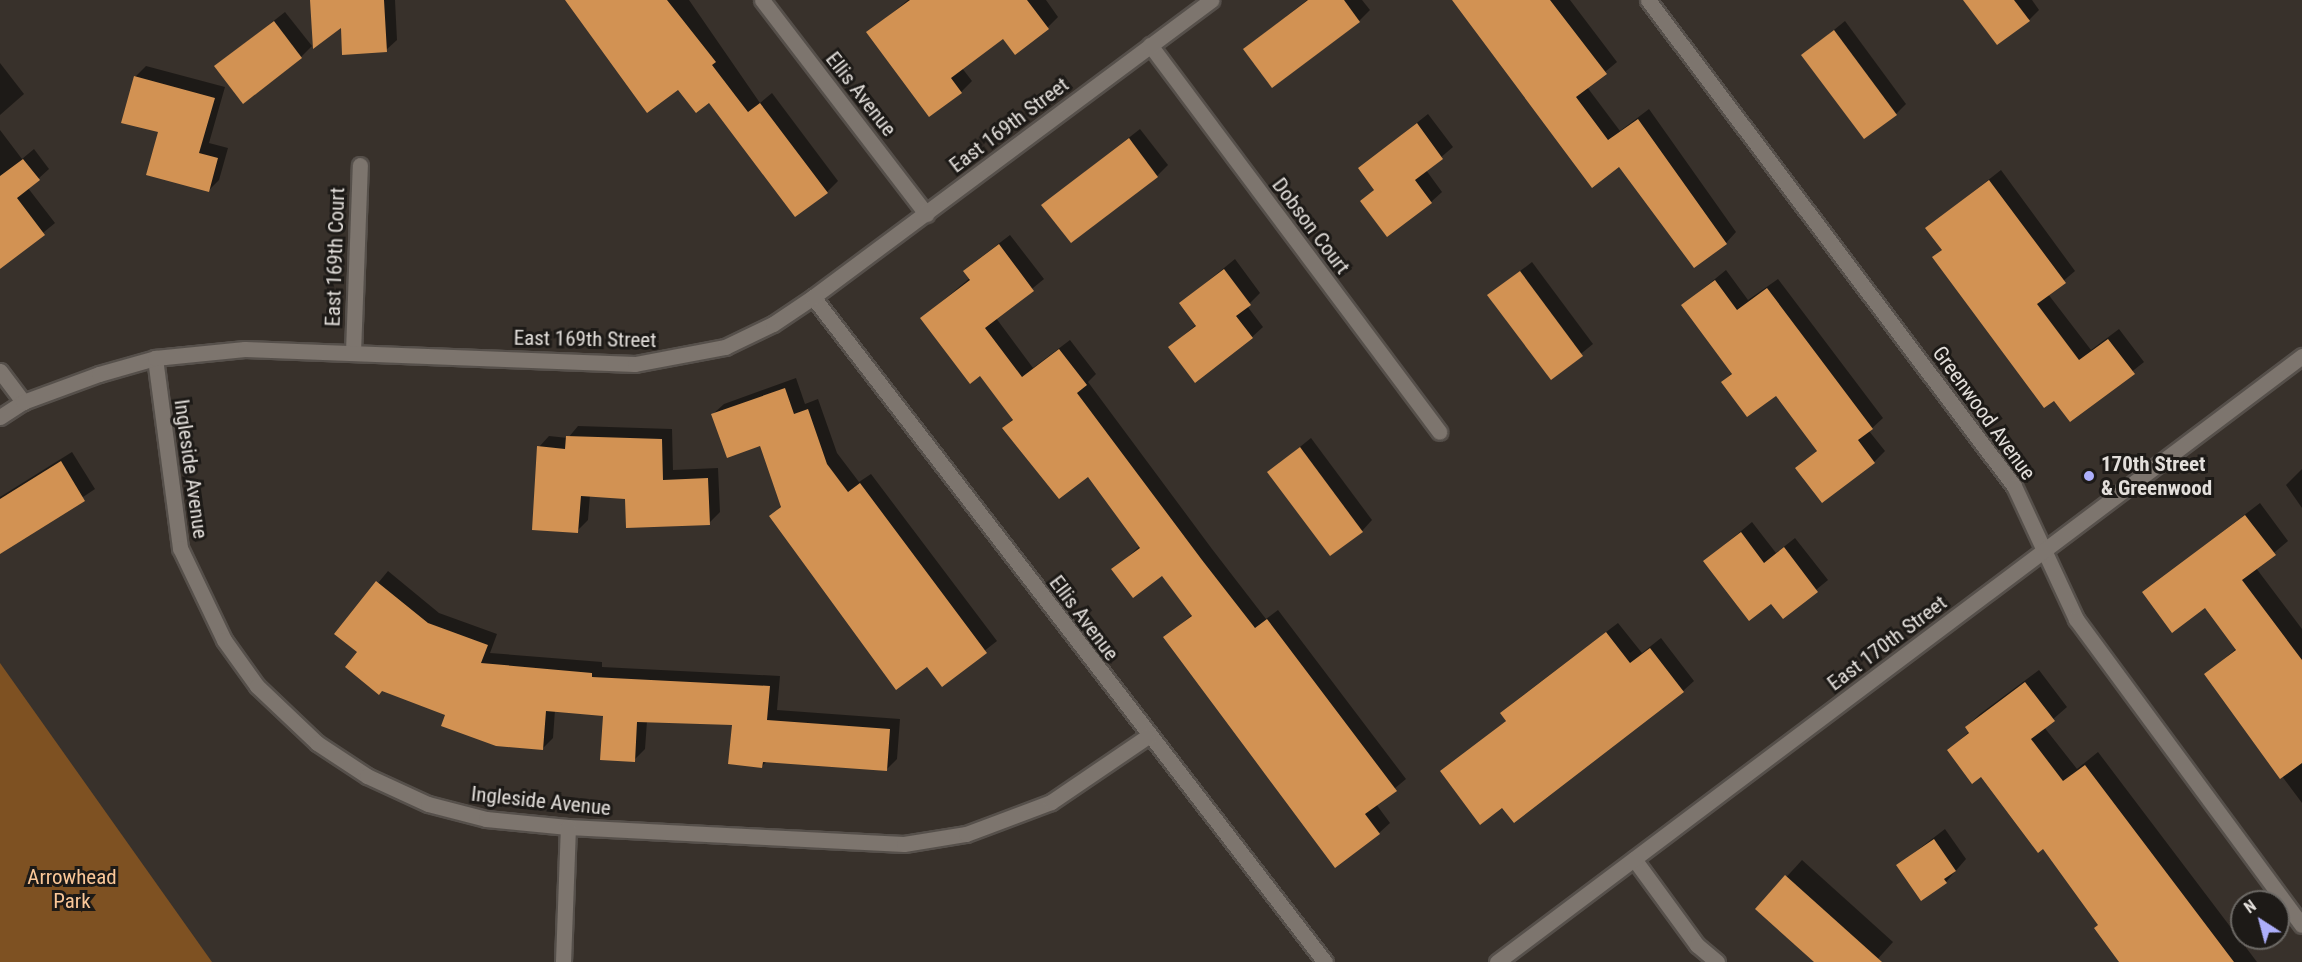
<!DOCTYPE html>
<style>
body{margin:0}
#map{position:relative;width:2302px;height:962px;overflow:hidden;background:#38312b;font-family:"Roboto Condensed",sans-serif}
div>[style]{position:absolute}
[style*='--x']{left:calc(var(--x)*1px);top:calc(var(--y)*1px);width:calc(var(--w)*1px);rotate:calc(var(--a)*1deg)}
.green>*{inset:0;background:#7e5122}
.shadow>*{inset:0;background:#0007}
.building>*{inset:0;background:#d29253}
.roads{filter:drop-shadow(2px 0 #56504b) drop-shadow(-2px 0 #56504b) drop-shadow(0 2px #56504b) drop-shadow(0 -2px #56504b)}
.minor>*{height:15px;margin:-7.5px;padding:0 7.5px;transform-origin:7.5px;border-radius:7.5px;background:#7d756e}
.dots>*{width:16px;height:16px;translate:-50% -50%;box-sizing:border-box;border:3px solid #1d1a17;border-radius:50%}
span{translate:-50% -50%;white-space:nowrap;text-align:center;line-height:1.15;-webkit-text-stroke:6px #1d1a17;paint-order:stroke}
.street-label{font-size:21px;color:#e3dfdb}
.poi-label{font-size:21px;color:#e3dfdb;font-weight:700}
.left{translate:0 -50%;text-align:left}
.park-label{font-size:21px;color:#fac798}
.north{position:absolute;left:2230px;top:890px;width:60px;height:60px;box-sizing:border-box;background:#1d1a17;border:2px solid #6c6965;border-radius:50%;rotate:324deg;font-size:16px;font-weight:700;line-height:24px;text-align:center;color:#e3dfdb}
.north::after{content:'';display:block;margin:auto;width:21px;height:27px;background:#adaffb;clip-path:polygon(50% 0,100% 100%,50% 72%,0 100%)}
</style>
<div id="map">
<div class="green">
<i style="clip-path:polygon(0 663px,212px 962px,0 962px)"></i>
</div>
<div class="shadow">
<i style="clip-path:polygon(312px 0,395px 0,397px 40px,386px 50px,342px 25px)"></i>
<i style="clip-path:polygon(567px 0,689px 0,760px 103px,772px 93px,838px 181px,827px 192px,709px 101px,678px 88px)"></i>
<i style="clip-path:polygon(908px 0,1046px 0,1058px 17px,1048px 27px,1003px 37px,962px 68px,972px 81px,961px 92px,868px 33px)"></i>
<i style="clip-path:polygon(1307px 0,1362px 0,1370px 10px,1359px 21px,1245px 49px)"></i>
<i style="clip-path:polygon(1454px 0,1570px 0,1617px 62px,1587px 87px,1620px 131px,1649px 109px,1736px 232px,1726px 243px,1619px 165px)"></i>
<i style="clip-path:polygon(1965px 0,2032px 0,2039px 10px,2029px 20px)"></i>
<i style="clip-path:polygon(285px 12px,312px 46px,301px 57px,216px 66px)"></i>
<i style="clip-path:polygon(1845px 21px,1906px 104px,1896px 114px,1803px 55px)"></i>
<i style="clip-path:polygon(0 63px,24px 94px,0 115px)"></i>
<i style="clip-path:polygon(146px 66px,225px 87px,209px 143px,228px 148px,219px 180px,209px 190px,160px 131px,135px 77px)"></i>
<i style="clip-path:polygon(1428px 114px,1453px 147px,1426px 170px,1442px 192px,1431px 202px,1362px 201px,1375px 189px,1360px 168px)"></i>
<i style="clip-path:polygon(1140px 129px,1168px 165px,1157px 176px,1043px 205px)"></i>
<i style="clip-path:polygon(0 130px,22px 159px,34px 149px,49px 169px,28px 188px,55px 223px,10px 260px,0 247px)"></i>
<i style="clip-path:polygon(2001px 170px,2075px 271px,2048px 294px,2091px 350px,2119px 329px,2144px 362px,2071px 420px,1934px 257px,1943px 249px,1927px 228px)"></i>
<i style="clip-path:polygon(1010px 235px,1044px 279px,996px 318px,1033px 368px,1070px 340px,1096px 374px,1088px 382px,1212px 549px,1266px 619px,1278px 610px,1406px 779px,1376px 804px,1390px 823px,1379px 833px,1165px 638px,1193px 614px,1163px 574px,1113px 570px,1140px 546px,1088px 475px,1004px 428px,1014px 418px,981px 374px,922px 318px,970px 278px,965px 271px,976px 261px)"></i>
<i style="clip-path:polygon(1235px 259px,1260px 293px,1247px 306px,1263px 327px,1252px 337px,1170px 347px,1197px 324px,1181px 303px)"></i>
<i style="clip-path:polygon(1532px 262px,1593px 344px,1551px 378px,1489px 295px)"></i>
<i style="clip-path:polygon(1726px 270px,1748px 300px,1778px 279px,1883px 418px,1869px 431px,1885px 451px,1874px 462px,1797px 468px,1818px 450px,1776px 394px,1723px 382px,1733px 372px,1683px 305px)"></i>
<i style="clip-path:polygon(796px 378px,805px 404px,818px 399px,837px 453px,859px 482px,871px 474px,997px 641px,942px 684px,927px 664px,771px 517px,782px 505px,761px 444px,713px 414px,724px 404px)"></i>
<i style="clip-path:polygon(578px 426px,672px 429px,673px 470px,718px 468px,720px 512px,709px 523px,627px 497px,590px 495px,588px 520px,577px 531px,539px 447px,549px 436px,568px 438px)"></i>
<i style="clip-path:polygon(1311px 438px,1372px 520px,1362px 531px,1269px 472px)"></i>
<i style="clip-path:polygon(72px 452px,95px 489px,2px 551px,0 497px)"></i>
<i style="clip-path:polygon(2302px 469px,2302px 508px,2286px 485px)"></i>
<i style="clip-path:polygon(2260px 503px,2288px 541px,2256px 568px,2302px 629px,2302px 803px,2206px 674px,2237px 648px,2205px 606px,2144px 592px)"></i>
<i style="clip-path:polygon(1752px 522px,1776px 553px,1795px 538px,1828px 580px,1783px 617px,1771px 602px,1705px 561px)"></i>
<i style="clip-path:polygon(388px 571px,439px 613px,497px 634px,490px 653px,602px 662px,602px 667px,780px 676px,777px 710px,900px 719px,897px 759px,886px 770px,767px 761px,762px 766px,733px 724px,683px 719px,679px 723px,647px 721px,645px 749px,634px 760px,605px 715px,555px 710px,553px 738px,542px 749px,447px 714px,336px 634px)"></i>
<i style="clip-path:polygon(1618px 623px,1642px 653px,1661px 638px,1694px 681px,1683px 691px,1503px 806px,1442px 772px,1507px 720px,1502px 713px,1513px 703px)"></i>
<i style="clip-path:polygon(2039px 670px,2067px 707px,2044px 727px,2077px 769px,2098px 752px,2257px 962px,2121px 962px,2100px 925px,2044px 847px,1981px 775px,1949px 750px,1969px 732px,1966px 727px,1980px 714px)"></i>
<i style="clip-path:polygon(1945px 829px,1966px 859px,1946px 882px,1898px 865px)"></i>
<i style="clip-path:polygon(1802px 860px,1893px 942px,1875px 962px,1816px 962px,1757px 909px)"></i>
</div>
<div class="building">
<i style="clip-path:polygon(310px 0,384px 0,387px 52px,342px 55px,341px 28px,313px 49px)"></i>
<i style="clip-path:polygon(565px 0,667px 0,716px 62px,712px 65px,748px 112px,760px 103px,828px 193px,795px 217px,709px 103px,696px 113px,678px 90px,647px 113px)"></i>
<i style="clip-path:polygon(910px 0,1027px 0,1049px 29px,1015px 55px,1003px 39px,951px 78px,962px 93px,929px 117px,866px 32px)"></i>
<i style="clip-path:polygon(1308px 0,1344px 0,1360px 22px,1272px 88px,1243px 49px)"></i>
<i style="clip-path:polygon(1452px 0,1550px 0,1607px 74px,1576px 97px,1608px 140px,1638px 119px,1727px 244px,1694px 268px,1619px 167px,1592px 188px)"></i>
<i style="clip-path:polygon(1963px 0,2014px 0,2030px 21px,1997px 45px)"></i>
<i style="clip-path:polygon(274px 21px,302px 58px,243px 104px,214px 66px)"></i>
<i style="clip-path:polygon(1834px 30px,1897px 115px,1864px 139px,1801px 55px)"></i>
<i style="clip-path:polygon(134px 76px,215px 98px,199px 153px,218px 158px,209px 192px,146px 175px,158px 132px,121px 123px)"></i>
<i style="clip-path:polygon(1417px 123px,1443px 159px,1415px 180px,1432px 203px,1387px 237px,1360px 201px,1374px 190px,1358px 168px)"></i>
<i style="clip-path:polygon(1129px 138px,1158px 177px,1071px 243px,1041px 205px)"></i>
<i style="clip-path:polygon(23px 159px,40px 180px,17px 198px,45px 235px,0 269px,0 176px)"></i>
<i style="clip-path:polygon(1989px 180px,2066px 283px,2037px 304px,2079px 360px,2108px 339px,2135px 374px,2070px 422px,2054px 401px,2044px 408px,1932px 257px,1942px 250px,1925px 228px)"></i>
<i style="clip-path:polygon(999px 244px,1034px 291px,985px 328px,1022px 377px,1059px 349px,1087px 385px,1077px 393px,1202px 560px,1255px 628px,1267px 619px,1397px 791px,1365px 814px,1380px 834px,1335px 868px,1163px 637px,1192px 616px,1162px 576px,1133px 598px,1111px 569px,1140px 548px,1088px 477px,1059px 499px,1002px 428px,1013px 420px,980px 376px,970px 384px,920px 318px,970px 280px,963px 271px)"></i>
<i style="clip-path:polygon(1224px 269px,1251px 305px,1236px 316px,1253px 338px,1195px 383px,1168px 347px,1196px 326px,1179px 303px)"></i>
<i style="clip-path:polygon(1520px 271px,1583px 356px,1551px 380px,1487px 295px)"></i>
<i style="clip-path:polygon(1715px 280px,1737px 310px,1767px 288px,1873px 429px,1858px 440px,1875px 463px,1822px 503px,1795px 468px,1817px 451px,1776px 396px,1747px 417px,1721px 382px,1732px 374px,1681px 305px)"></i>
<i style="clip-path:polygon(785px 388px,794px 414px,808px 409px,827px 464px,848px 492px,860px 483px,987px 653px,942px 687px,927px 667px,896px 690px,769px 516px,781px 507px,760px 446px,727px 458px,711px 414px)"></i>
<i style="clip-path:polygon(566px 436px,662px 439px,663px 480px,708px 478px,710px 525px,626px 528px,625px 499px,581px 496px,578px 533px,532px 530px,537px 446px,565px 449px)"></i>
<i style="clip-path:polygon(1300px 447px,1363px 532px,1330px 556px,1267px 472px)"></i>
<i style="clip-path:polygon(61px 461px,85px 501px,0 554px,0 499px)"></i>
<i style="clip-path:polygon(2245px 515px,2276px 555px,2242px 580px,2302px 660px,2302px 763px,2280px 779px,2204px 674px,2236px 650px,2205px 608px,2172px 633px,2142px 592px)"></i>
<i style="clip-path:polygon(1741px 532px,1764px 563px,1784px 547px,1818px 592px,1783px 619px,1771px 604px,1749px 621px,1703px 561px)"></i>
<i style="clip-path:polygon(376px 581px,428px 623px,488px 645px,481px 663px,592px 673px,592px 677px,770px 686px,767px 720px,890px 729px,887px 771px,763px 762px,762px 768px,728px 764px,732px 725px,637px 722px,635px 762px,600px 760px,603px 716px,546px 711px,543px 750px,496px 746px,441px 726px,445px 715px,382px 691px,379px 695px,345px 667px,357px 652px,334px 634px)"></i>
<i style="clip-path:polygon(1606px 632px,1630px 663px,1650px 648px,1684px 692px,1514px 823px,1502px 808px,1480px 825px,1440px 771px,1506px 721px,1500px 713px)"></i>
<i style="clip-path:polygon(2025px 682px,2055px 721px,2031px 739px,2063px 781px,2085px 765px,2234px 962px,2119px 962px,2094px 928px,2098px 925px,2043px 849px,2038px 853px,1981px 777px,1972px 784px,1947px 750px,1969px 733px,1965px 727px)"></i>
<i style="clip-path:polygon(1934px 839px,1956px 871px,1944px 879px,1947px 883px,1921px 901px,1896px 865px)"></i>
<i style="clip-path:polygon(1785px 875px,1882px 962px,1814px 962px,1755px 909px)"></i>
</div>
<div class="roads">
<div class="minor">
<i style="--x:762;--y:0;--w:270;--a:52.5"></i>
<i style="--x:1648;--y:0;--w:608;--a:53.02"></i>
<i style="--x:2014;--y:486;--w:147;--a:65"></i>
<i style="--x:2076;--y:619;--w:380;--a:53.6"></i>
<i style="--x:1150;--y:45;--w:483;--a:53.2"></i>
<i style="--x:813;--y:297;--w:839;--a:52.41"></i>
<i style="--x:353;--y:352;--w:187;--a:-87.9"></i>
<i style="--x:155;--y:358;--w:192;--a:82.5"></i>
<i style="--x:180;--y:548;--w:102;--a:64.4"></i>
<i style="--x:224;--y:640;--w:57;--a:54.3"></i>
<i style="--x:257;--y:686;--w:83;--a:43.5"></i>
<i style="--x:317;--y:743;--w:60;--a:33.4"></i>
<i style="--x:367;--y:776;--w:67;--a:24.7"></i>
<i style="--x:428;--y:804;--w:60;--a:14.5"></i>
<i style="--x:486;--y:819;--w:82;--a:5.6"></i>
<i style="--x:568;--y:827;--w:336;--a:2.9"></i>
<i style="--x:904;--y:844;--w:63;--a:-9.2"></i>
<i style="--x:966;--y:834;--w:91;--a:-20.6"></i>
<i style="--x:1051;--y:802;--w:117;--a:-34.2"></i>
<i style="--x:0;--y:371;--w:39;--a:53"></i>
<i style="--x:0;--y:417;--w:27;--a:-33"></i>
<i style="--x:23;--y:402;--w:81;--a:-20.2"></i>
<i style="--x:99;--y:374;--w:58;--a:-15.9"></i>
<i style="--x:155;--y:358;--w:90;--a:-5.7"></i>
<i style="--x:245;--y:349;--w:390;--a:2.2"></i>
<i style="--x:635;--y:364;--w:92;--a:-10.7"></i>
<i style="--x:725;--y:347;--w:53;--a:-25.6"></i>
<i style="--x:773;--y:324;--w:48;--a:-34"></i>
<i style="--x:813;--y:297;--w:497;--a:-36.7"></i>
<i style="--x:1634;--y:859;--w:107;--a:53.8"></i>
<i style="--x:1697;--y:945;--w:26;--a:40"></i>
<i style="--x:563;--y:962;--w:135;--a:-87.9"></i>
<i style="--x:1497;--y:962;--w:1008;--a:-36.97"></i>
</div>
</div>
<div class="dots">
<i style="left:2089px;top:476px;background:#adaffb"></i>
</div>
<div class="street-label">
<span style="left:861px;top:94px;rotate:52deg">Ellis Avenue</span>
<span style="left:1009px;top:125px;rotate:-37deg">East 169th Street</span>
<span style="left:1311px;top:226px;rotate:53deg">Dobson Court</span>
<span style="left:335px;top:257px;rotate:-88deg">East 169th Court</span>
<span style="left:585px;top:339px;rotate:1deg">East 169th Street</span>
<span style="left:1984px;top:413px;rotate:54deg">Greenwood Avenue</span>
<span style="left:191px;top:469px;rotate:82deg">Ingleside Avenue</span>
<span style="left:1084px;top:618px;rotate:53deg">Ellis Avenue</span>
<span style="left:1887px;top:643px;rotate:-37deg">East 170th Street</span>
<span style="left:541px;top:801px;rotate:6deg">Ingleside Avenue</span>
</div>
<div class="poi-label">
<span class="left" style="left:2101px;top:476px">170th Street<br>&amp; Greenwood</span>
</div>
<div class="park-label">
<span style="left:72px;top:889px">Arrowhead<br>Park</span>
</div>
<div class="north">N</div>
</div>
